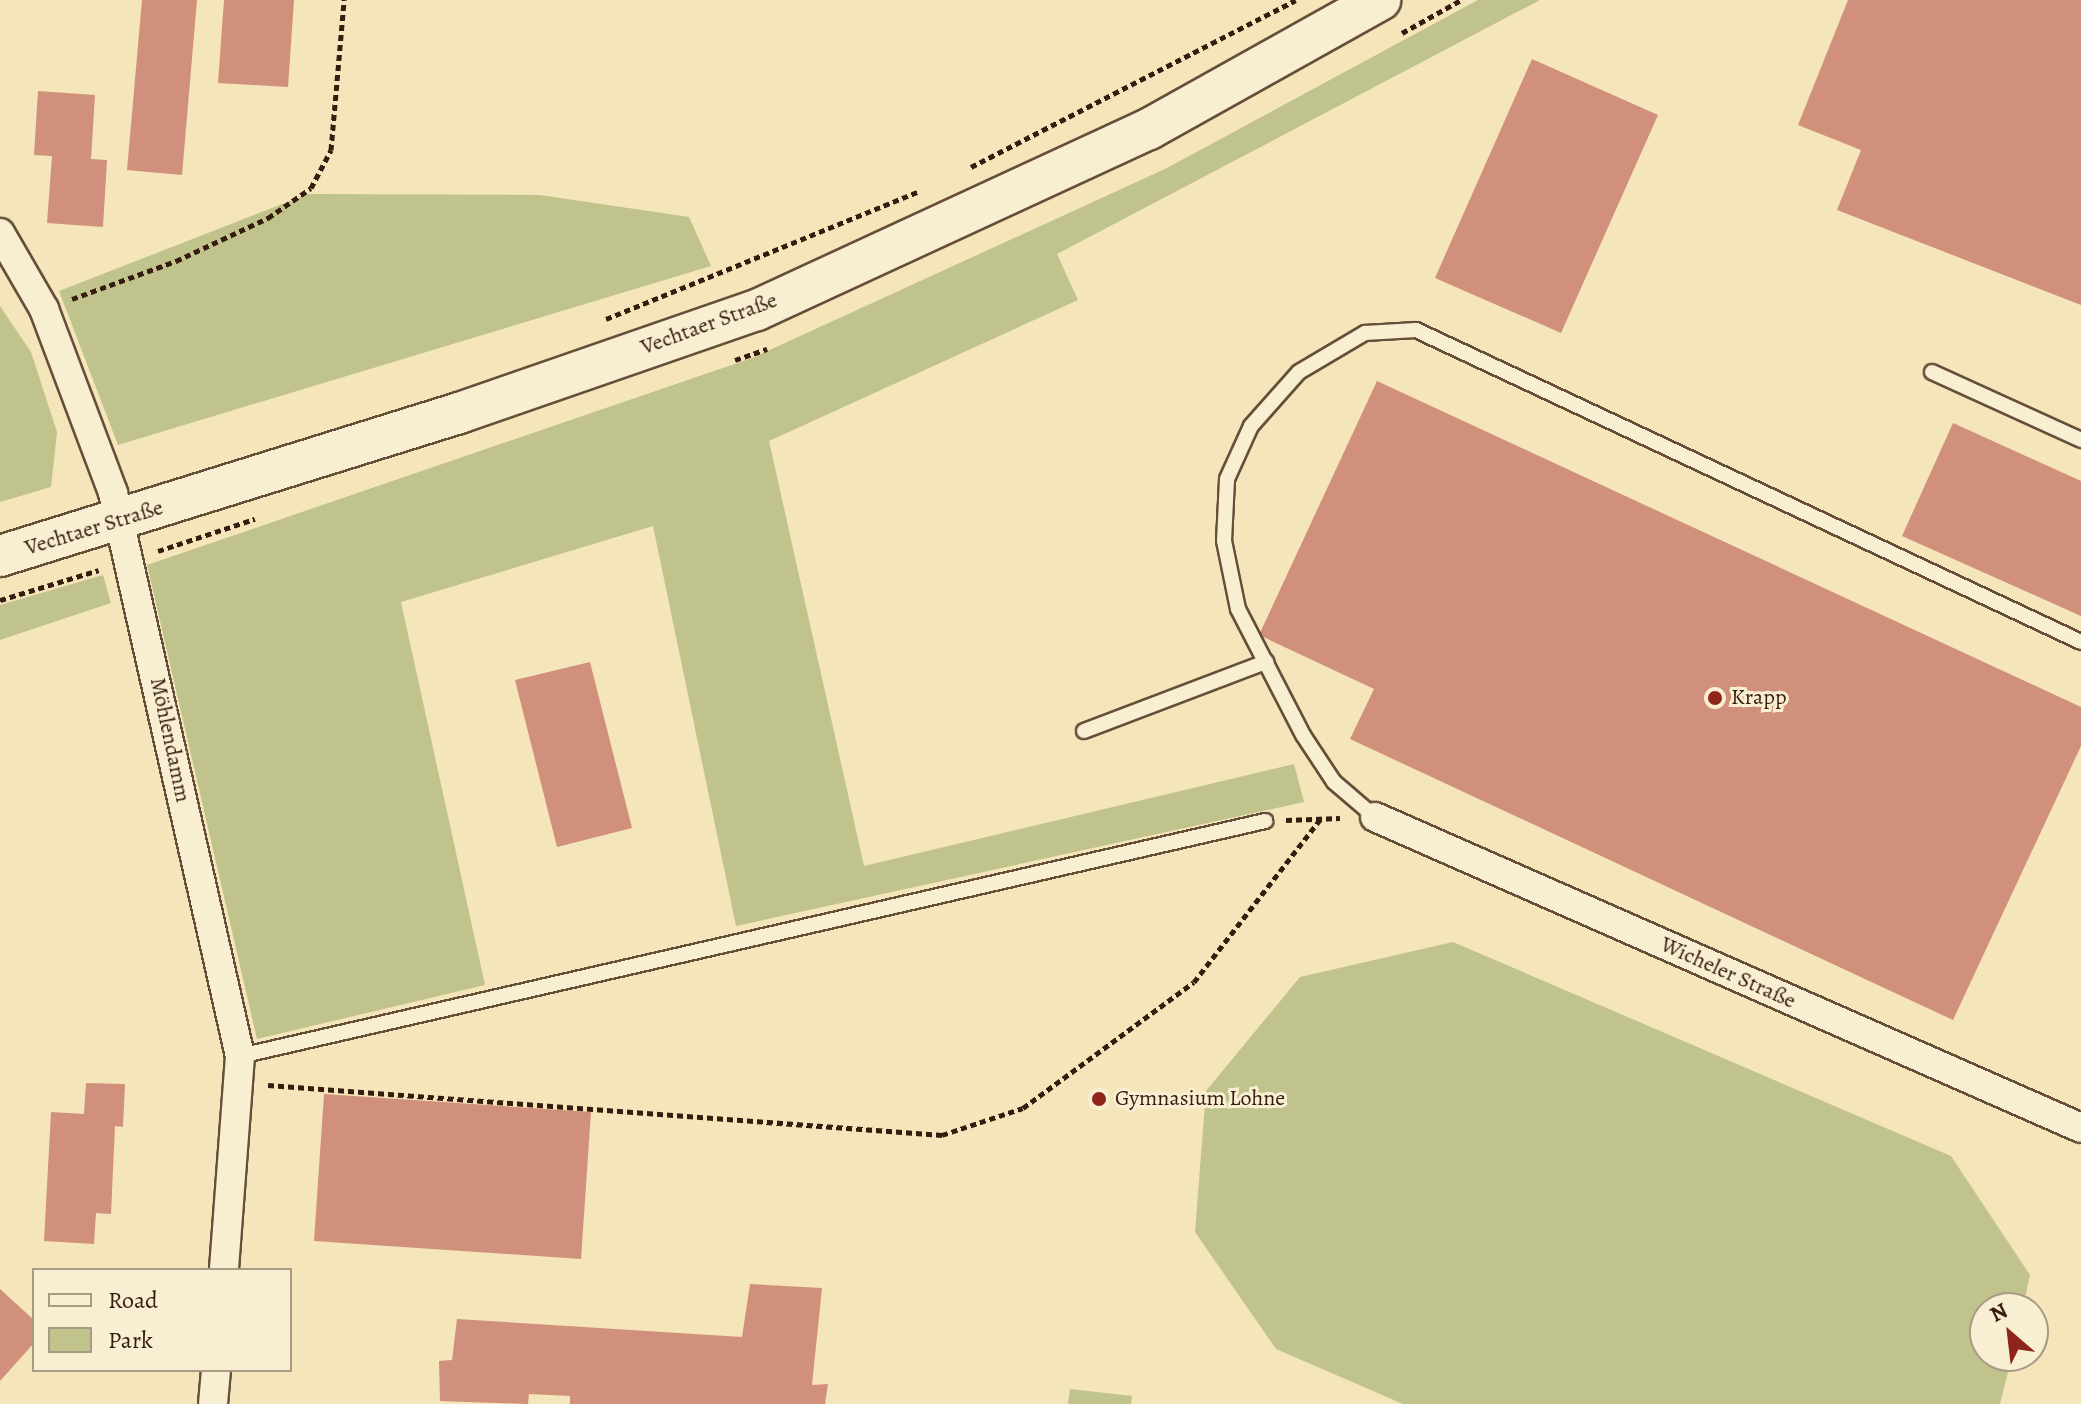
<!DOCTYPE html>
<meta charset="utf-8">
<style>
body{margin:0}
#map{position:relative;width:2081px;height:1404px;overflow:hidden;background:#f4e5ba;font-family:Alegreya,serif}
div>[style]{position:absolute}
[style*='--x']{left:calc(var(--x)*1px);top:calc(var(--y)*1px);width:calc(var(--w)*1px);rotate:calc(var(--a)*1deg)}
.green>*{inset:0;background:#c1c38c}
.building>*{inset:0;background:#d1907b}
.path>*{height:5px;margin-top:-2.5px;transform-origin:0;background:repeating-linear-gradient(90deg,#361c0e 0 6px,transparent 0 10px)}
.roads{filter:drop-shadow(2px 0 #664e39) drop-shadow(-2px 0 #664e39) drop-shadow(0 2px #664e39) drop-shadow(0 -2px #664e39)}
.service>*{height:14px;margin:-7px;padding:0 7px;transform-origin:7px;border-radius:7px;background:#f8eed2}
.minor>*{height:28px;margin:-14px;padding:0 14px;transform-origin:14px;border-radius:14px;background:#f8eed2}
.secondary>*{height:40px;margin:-20px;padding:0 20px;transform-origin:20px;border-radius:20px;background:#f8eed2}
.dots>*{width:22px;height:22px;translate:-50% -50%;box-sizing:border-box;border:4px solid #f8eed2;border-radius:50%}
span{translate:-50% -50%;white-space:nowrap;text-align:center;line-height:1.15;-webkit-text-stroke:6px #f8eed2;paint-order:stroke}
.street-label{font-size:22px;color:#361c0e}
.poi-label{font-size:22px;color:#361c0e}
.left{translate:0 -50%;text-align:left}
.legend{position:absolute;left:32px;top:1268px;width:260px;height:104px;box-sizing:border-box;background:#f8eed2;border:2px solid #aa9a84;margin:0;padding:10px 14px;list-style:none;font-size:24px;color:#361c0e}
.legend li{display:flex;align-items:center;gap:16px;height:40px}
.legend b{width:40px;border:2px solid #aa9a84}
.north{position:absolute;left:1969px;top:1292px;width:80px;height:80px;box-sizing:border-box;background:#f8eed2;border:2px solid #aa9a84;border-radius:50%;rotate:332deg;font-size:22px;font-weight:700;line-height:32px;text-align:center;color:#361c0e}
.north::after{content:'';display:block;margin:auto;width:28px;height:36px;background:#8f2418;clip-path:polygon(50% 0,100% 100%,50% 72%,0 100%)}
</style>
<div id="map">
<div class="green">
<i style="clip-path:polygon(1478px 0,1540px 0,1057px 254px,1078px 300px,769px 441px,864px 866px,1294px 764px,1304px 802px,736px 926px,653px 526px,401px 602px,485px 985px,257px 1039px,147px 565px,752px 358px,1167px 168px)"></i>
<i style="clip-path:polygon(308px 194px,540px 195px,689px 217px,711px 266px,118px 445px,59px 291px)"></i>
<i style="clip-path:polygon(0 306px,31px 352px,57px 432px,51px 487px,0 502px)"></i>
<i style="clip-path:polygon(103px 575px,111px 603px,0 640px,0 605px)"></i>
<i style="clip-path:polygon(1453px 942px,1951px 1156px,2030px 1275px,2023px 1308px,1985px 1308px,1985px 1356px,2012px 1356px,2000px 1404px,1403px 1404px,1276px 1349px,1195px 1232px,1206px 1091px,1300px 977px)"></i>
<i style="clip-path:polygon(1070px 1389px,1132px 1396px,1131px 1404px,1068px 1404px)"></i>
</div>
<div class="building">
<i style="clip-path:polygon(142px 0,197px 0,182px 175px,127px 170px)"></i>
<i style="clip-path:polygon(224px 0,294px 0,288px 87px,218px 83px)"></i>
<i style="clip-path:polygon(1848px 0,2081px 0,2081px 305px,1837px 210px,1861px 150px,1798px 125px)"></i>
<i style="clip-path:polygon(1532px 59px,1658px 115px,1561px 333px,1435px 278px)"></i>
<i style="clip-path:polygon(38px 91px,95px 95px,91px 159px,107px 160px,103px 227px,47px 223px,52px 156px,34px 155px)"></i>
<i style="clip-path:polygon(1377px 381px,2081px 707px,2081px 746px,1953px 1020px,1350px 739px,1374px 689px,1259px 635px)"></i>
<i style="clip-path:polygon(1953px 423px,2081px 481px,2081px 616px,1902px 536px)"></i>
<i style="clip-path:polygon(590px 662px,632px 828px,557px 847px,515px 680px)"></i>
<i style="clip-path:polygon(86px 1083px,125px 1084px,123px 1127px,115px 1126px,111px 1214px,96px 1213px,94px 1244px,44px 1241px,51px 1112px,84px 1114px)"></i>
<i style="clip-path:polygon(324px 1094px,591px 1112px,581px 1259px,314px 1241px)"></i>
<i style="clip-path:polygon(750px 1284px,822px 1288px,812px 1385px,828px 1384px,825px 1404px,570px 1404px,570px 1396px,529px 1394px,528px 1404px,440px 1401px,439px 1361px,452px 1360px,457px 1319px,742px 1337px)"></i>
<i style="clip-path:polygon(0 1289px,34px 1320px,34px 1343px,0 1381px)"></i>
</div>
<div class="path">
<i style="--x:1402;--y:33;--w:68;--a:-29.2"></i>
<i style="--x:971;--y:167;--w:365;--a:-27.2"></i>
<i style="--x:72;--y:299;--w:111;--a:-20.1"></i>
<i style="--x:176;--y:261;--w:102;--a:-25.1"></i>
<i style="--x:268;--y:218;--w:52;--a:-34.9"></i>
<i style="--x:311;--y:188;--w:43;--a:-62.2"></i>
<i style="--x:331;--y:150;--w:151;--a:-85"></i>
<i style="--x:606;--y:319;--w:338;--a:-22.2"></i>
<i style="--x:735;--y:360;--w:34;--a:-19"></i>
<i style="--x:158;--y:551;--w:102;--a:-18.3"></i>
<i style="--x:0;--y:600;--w:103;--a:-16.9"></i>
<i style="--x:1286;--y:820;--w:54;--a:-2.1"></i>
<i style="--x:268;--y:1085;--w:676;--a:4.24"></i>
<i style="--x:942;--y:1135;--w:85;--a:-18.4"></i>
<i style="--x:1023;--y:1108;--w:212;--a:-36.4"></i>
<i style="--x:1194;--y:982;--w:207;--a:-52.2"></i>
</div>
<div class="roads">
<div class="service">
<i style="--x:1932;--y:372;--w:164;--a:24.5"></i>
<i style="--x:1084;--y:731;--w:195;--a:-20.8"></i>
<i style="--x:1375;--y:817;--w:54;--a:-139.5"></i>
<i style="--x:1334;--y:782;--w:56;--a:-123.4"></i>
<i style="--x:1303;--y:735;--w:142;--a:-117.3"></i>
<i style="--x:1238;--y:609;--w:69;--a:-101.6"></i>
<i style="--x:1224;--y:541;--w:62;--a:-87.2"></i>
<i style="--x:1227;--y:479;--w:58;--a:-65.6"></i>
<i style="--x:1251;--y:426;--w:72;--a:-48.4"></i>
<i style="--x:1299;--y:372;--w:77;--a:-30.6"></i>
<i style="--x:1365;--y:333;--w:51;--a:-3.4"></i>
<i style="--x:1416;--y:330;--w:735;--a:25.13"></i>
<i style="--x:240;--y:1056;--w:1052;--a:-12.91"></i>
</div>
<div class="minor">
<i style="--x:0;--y:233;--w:88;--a:59.9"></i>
<i style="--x:44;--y:309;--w:197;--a:69.4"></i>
<i style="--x:113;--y:493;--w:577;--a:77.29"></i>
<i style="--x:240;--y:1056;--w:215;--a:94.3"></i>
<i style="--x:1375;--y:817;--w:771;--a:23.77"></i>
<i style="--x:213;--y:1404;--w:34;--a:-85"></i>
</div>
<div class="secondary">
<i style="--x:0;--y:556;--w:481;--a:-17.3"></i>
<i style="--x:459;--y:413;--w:315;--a:-19.1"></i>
<i style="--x:757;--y:310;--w:432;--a:-24.8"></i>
<i style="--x:1149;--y:129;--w:265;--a:-29.2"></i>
</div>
</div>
<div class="dots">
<i style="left:1715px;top:698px;background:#8f2418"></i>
<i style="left:1099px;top:1099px;background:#8f2418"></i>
</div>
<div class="street-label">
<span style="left:709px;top:324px;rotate:-20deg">Vechtaer Straße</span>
<span style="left:94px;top:528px;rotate:-17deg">Vechtaer Straße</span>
<span style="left:170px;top:740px;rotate:78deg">Möhlendamm</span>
<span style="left:1728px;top:973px;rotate:24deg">Wicheler Straße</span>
</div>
<div class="poi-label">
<span class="left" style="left:1731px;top:698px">Krapp</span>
<span class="left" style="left:1115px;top:1099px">Gymnasium Lohne</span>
</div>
<ul class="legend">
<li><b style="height:10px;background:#f8eed2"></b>Road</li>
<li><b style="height:22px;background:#c1c38c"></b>Park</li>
</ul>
<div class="north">N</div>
</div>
